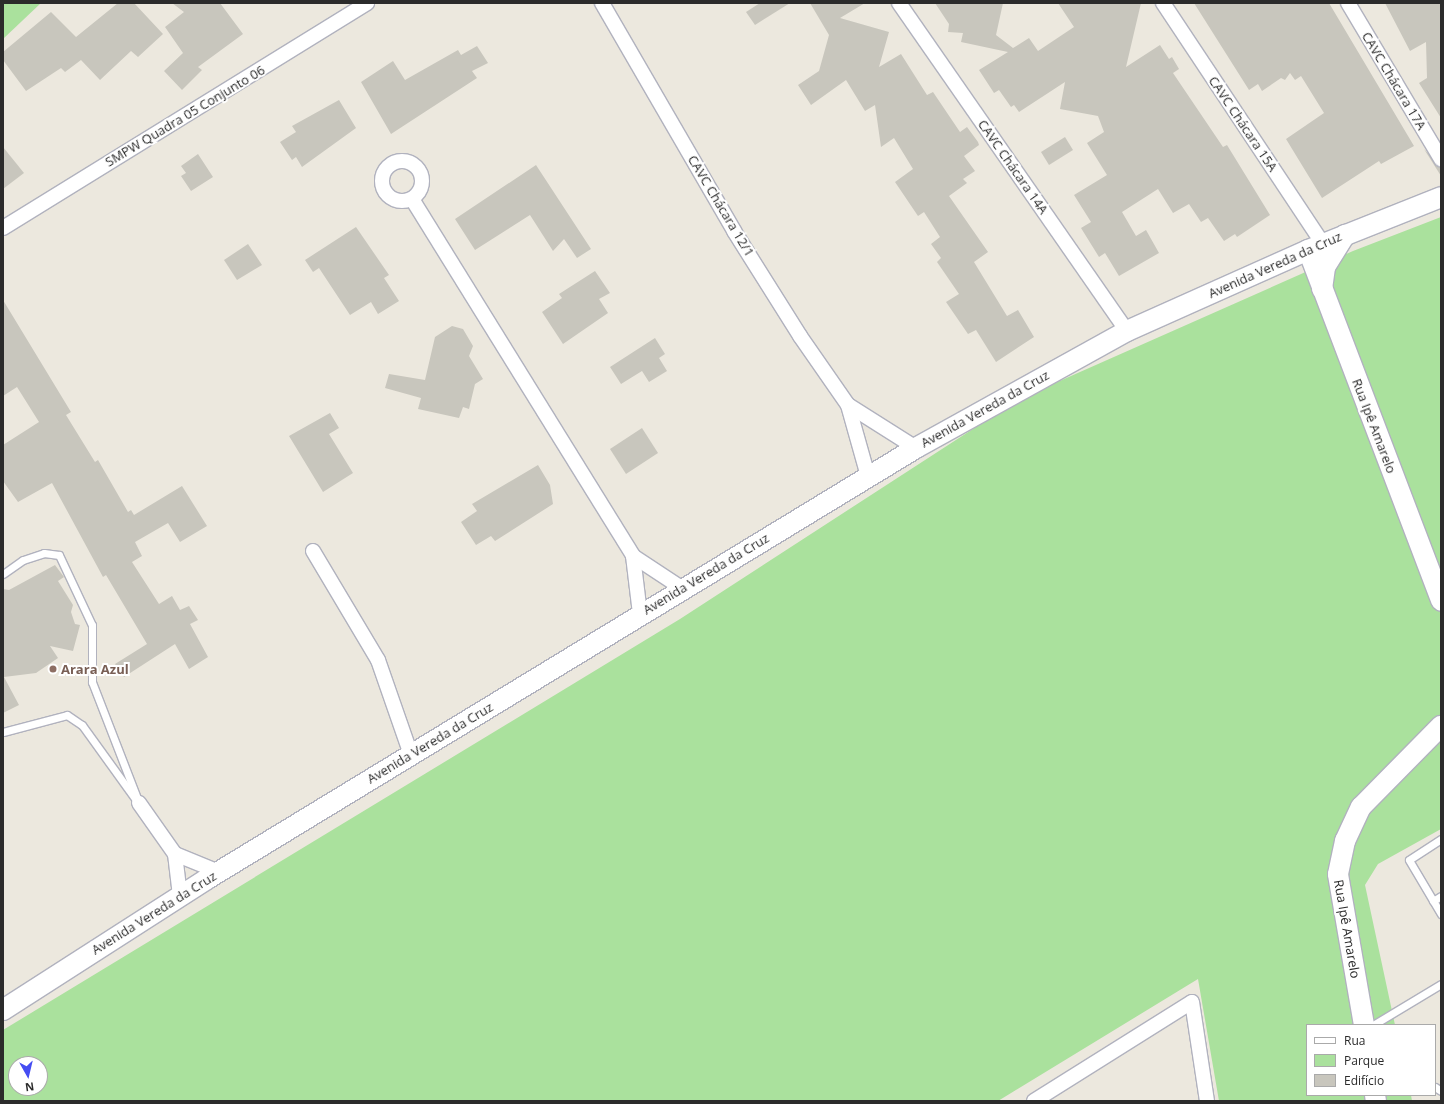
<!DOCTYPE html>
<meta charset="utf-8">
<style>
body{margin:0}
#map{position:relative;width:1444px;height:1104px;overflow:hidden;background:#ece8de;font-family:"Open Sans",sans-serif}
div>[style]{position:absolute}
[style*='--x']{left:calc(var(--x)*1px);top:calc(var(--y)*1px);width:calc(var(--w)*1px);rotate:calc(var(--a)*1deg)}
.green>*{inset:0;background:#aae19d}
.building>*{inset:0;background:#c8c6bd}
.roads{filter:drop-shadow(1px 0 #b1b2be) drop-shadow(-1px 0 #b1b2be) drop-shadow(0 1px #b1b2be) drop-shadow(0 -1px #b1b2be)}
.lane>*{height:7px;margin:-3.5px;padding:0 3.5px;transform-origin:3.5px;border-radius:3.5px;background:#fff}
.street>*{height:14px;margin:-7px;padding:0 7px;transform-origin:7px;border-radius:7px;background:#fff}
.street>.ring{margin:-7px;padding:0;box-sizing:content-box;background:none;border:14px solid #fff;border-radius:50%}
.secondary>*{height:20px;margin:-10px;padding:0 10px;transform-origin:10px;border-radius:10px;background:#fff}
.dots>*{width:11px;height:11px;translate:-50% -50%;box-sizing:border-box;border:2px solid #fff;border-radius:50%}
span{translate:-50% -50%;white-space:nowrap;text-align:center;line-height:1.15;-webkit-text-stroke:4px #fff;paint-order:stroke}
.street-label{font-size:13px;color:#2b2b2b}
.education-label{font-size:13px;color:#785e54;font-weight:700}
.left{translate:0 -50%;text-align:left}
.frame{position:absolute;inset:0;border:4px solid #2b2b2b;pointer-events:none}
.legend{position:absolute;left:1306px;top:1024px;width:130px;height:72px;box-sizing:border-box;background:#fff;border:1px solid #aaa;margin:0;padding:5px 7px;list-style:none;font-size:12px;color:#2b2b2b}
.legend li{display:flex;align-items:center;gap:8px;height:20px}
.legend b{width:20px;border:1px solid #aaa}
.north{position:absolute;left:8px;top:1056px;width:40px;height:40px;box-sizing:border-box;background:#fff;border:1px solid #aaa;border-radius:50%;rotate:172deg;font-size:11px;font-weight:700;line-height:16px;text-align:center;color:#2b2b2b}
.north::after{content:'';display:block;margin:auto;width:14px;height:18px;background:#454df2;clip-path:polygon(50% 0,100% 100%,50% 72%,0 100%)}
</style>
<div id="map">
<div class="green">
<i style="clip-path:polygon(3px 3px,41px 3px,3px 39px)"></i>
<i style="clip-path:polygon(evenodd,1441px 217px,1441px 829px,1378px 864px,1365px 885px,1395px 1025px,1307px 1025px,1307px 1095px,1411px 1095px,1412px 1101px,1219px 1101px,1198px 979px,998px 1101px,3px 1101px,3px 1030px,680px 619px,1019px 399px,1353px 251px,1441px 217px,16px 1064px,40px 1064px,40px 1088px,16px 1088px,16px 1064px)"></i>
</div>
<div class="building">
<i style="clip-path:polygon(118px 3px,134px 3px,163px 34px,138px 57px,131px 51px,100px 80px,81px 60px,65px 72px,61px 68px,26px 91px,3px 60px,3px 52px,51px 12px,76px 37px)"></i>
<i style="clip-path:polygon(172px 3px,220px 3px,243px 34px,198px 67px,202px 70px,182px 90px,164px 71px,183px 53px,165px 27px,184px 12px)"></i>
<i style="clip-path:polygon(760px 3px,790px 3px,755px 25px,746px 12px)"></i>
<i style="clip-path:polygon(810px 3px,865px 3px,840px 18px,889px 32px,879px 67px,901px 54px,927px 95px,933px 92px,960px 132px,967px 127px,978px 142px,979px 145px,964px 156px,975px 171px,963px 179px,967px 183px,949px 196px,988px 252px,974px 262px,1007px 316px,1018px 310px,1034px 337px,996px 362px,976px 330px,968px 334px,946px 302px,959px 294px,937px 262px,941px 258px,931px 244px,940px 237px,924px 212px,918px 216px,895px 182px,913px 169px,894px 138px,881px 147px,875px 105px,865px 111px,846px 80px,811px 105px,798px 85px,819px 71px,829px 35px)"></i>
<i style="clip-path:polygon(935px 3px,1003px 3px,996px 35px,1013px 48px,1029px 38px,1038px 51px,1074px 27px,1058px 3px,1141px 3px,1126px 67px,1160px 45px,1169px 59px,1172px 57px,1179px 69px,1173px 73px,1223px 147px,1227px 145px,1270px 215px,1237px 237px,1235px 234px,1224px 241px,1208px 218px,1201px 222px,1189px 204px,1173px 213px,1158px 189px,1122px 212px,1136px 236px,1146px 230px,1159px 253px,1119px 276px,1105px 253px,1099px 257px,1081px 228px,1091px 222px,1074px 195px,1107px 175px,1087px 143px,1104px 132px,1098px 116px,1060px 109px,1065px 82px,1019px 112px,1014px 105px,1011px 107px,999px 90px,994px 93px,979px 70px,1008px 52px,961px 42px,963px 33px,948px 32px,949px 24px)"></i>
<i style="clip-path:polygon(1194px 3px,1329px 3px,1414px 146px,1381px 164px,1379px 161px,1322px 198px,1286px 139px,1324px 113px,1301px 76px,1295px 80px,1290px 73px,1285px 80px,1281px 78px,1262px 91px,1258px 84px,1249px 90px)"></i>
<i style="clip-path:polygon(1385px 3px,1441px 3px,1441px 118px,1419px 83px,1427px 78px,1426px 42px,1410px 51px)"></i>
<i style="clip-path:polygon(477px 46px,488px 63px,472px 71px,477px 78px,391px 134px,361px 82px,393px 61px,405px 80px,458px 50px,461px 55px)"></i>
<i style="clip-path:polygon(339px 100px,356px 128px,302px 167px,296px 157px,292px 160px,280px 142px,296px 132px,292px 126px)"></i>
<i style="clip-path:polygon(1065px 137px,1073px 150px,1049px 165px,1041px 152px)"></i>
<i style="clip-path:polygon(3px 147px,24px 173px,3px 189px)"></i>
<i style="clip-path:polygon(1424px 149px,1441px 167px,1441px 176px)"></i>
<i style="clip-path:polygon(198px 154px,213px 177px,191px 191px,181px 176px,186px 173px,181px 166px)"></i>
<i style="clip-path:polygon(536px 165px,591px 249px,577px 258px,564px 239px,553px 251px,530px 215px,475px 250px,455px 219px)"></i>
<i style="clip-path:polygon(356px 227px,389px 275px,384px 278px,399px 301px,378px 314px,371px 302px,350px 315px,319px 268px,313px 272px,305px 260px)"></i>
<i style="clip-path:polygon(248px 244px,262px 265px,237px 280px,224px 260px)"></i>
<i style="clip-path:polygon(595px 271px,610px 293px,599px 299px,608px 313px,563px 344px,542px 312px,562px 298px,559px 294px)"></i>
<i style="clip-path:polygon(3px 300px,71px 412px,66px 415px,95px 462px,98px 460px,128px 512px,131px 510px,134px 515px,182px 486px,207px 526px,180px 542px,168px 523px,135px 542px,142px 556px,132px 562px,159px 604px,172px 596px,180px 610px,189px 606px,198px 620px,190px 624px,208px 657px,189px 669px,175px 644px,124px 677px,115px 664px,147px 644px,106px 575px,103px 577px,52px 483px,18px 502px,3px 481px,3px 445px,39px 422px,17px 387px,3px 396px)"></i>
<i style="clip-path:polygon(452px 326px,463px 329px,473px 346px,469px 356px,483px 379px,475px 384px,469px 409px,463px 407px,459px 418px,418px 409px,421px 398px,385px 388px,389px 374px,425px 380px,435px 337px)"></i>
<i style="clip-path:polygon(655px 338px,665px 354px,659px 358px,667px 371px,649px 382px,642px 371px,621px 384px,610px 367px)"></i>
<i style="clip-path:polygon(330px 413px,339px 428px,329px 434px,353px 473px,323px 492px,289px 436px)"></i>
<i style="clip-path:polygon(642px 428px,658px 453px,626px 474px,610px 449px)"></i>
<i style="clip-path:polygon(538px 465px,550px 485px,553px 504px,495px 541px,491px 536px,476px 545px,461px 522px,477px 511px,472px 504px)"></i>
<i style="clip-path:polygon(55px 565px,64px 577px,58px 581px,73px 605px,71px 612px,75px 624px,80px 625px,73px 651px,50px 646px,58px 658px,36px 673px,4px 677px,19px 705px,3px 713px,3px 589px,9px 590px)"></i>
</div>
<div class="roads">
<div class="lane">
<i style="--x:3;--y:574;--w:24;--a:-35"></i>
<i style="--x:23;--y:560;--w:22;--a:-18"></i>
<i style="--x:44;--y:553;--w:15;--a:8"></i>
<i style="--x:59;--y:555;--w:77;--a:64.8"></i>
<i style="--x:92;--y:625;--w:57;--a:90"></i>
<i style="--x:92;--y:682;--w:130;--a:68.8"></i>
<i style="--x:3;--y:732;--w:66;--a:-14.9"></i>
<i style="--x:67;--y:715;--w:18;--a:34"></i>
<i style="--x:82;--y:725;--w:92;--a:54.2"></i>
<i style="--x:1441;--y:839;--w:38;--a:147"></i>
<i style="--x:1409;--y:860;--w:63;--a:59.3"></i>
<i style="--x:1433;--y:901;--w:9;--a:-32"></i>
<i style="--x:1373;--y:1025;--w:79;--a:-31.1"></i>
<i style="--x:1435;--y:1087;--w:7;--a:34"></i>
</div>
<div class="street">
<i style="--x:602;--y:3;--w:263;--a:59.9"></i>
<i style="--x:734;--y:231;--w:124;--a:57.8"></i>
<i style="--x:800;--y:336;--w:84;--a:55.2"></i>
<i style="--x:848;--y:405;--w:74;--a:74.3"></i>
<i style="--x:899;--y:3;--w:399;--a:55.2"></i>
<i style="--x:1163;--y:3;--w:289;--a:56.4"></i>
<i style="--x:1348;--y:3;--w:182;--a:59.2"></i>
<i class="ring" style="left:382px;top:161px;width:26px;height:26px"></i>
<i style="--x:412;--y:199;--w:420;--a:58.2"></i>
<i style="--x:633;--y:556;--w:58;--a:83.1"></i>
<i style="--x:3;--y:228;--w:428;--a:-31.7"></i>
<i style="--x:848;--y:405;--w:80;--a:32.3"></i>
<i style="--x:313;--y:551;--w:127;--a:59.2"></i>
<i style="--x:378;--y:660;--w:101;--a:70.8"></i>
<i style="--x:633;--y:556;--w:60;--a:33.4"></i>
<i style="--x:139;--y:803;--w:62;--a:54.8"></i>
<i style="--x:175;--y:854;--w:42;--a:83.2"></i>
<i style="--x:175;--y:854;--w:48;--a:22.2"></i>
<i style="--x:1034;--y:1101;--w:186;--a:-32.1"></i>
<i style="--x:1192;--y:1002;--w:100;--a:81.4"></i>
</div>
<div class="secondary">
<i style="--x:1308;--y:250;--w:375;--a:69.2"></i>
<i style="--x:1322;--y:289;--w:22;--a:-82"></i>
<i style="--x:1325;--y:267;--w:38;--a:-58"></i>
<i style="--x:3;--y:1010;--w:242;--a:-32.7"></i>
<i style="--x:207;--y:879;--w:830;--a:-31.3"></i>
<i style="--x:916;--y:448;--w:241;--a:-29"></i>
<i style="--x:1127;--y:331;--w:198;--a:-24.1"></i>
<i style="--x:1308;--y:250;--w:143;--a:-21.7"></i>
<i style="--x:1364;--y:1025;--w:153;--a:-99.8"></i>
<i style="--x:1338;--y:874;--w:34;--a:-78"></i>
<i style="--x:1345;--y:841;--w:38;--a:-65"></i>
<i style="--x:1361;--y:807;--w:114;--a:-45.4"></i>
<i style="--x:1375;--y:1095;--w:6;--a:81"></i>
</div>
</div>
<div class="dots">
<i style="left:53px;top:669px;background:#8d6e63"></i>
</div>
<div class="street-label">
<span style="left:1394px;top:81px;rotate:59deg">CAVC Chácara 17A</span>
<span style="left:185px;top:116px;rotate:-31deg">SMPW Quadra 05 Conjunto 06</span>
<span style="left:1243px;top:124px;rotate:56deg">CAVC Chácara 15A</span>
<span style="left:1013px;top:167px;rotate:55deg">CAVC Chácara 14A</span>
<span style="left:721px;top:206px;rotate:59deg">CAVC Chácara 12/1</span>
<span style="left:1275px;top:265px;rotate:-24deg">Avenida Vereda da Cruz</span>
<span style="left:985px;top:409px;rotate:-29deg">Avenida Vereda da Cruz</span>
<span style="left:1374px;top:426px;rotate:69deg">Rua Ipê Amarelo</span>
<span style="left:706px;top:574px;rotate:-31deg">Avenida Vereda da Cruz</span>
<span style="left:430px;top:743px;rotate:-31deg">Avenida Vereda da Cruz</span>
<span style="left:154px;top:913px;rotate:-32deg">Avenida Vereda da Cruz</span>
<span style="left:1347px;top:929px;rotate:80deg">Rua Ipê Amarelo</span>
</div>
<div class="education-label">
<span class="left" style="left:61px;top:669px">Arara Azul</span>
</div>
<div class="frame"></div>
<ul class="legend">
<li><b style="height:5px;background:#fff"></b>Rua</li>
<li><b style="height:11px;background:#aae19d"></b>Parque</li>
<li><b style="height:11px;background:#c8c6bd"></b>Edifício</li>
</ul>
<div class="north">N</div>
</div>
